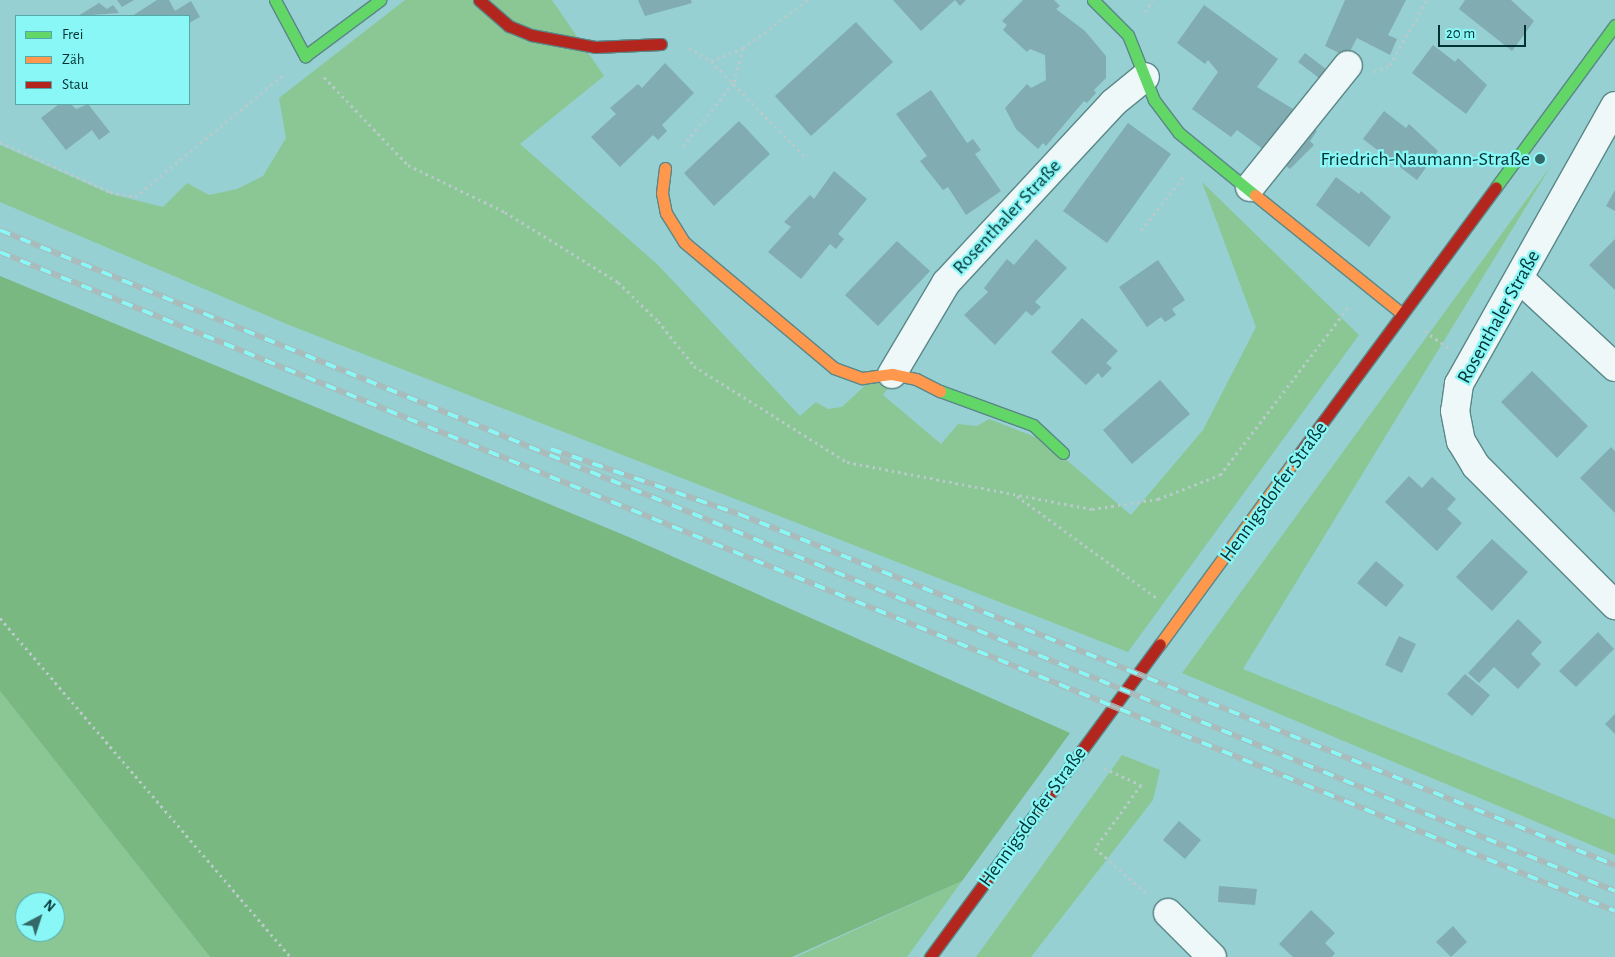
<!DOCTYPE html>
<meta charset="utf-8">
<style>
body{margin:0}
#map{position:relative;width:1615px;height:957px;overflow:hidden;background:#96d0d2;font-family:"Alegreya Sans",sans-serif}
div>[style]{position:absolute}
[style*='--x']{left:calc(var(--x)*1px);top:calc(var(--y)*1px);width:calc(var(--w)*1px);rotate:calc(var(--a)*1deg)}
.green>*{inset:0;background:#8ac794}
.forest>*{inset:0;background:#79b880}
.building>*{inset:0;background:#81acb1}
.path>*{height:3px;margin-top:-1.5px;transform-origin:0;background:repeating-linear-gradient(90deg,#b8caca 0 2.5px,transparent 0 6.5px)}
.roads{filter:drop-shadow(1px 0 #5a8788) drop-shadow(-1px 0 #5a8788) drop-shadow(0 1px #5a8788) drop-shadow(0 -1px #5a8788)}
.street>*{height:28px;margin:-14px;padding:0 14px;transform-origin:14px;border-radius:14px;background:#eff8f8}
.fast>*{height:11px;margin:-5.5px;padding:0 5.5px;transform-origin:5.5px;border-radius:5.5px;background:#63d668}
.slow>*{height:11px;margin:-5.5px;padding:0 5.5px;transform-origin:5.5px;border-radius:5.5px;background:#ff974d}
.jam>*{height:11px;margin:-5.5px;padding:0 5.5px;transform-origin:5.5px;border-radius:5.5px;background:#b3261e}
.rail>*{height:5.5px;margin-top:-2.75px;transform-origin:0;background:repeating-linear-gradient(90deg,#8af7f7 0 11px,#abb 0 22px);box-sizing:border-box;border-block:1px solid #abb}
.dots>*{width:14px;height:14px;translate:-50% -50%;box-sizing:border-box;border:2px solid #8af7f7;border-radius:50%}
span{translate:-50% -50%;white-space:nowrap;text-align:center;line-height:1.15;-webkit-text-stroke:4.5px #8af7f7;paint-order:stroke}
.poi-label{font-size:20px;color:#003232}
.right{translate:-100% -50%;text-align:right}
.street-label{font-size:20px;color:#003232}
.legend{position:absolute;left:15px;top:15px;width:175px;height:90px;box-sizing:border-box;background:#8af7f7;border:1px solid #53a8a8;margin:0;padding:6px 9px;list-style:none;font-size:15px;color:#003232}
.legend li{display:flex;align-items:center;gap:10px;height:25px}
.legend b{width:25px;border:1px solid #53a8a8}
.north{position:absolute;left:15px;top:892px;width:50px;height:50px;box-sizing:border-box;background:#8af7f7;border:1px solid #53a8a8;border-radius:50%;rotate:40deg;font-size:14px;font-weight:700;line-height:20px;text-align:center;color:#003232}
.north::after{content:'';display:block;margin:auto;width:18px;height:22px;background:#34696a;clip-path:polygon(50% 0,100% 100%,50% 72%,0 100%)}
.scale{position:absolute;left:1438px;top:25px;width:88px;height:22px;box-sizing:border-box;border:2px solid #003232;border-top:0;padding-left:6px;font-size:15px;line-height:18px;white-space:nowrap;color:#003232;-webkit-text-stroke:4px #8af7f7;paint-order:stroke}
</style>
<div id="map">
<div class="green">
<i style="clip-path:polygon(405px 0,552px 0,604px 76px,520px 144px,657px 264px,800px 416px,816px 402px,828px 409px,842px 407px,871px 380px,896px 378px,883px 395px,941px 444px,958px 424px,977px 426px,989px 419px,1043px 440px,1131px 515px,1203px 430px,1256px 327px,1202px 182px,1359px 335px,1128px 652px,289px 325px,0 202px,0 145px,111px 194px,163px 207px,187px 183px,209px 195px,237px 189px,263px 176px,286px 138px,279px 98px)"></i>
<i style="clip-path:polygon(1551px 166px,1243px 669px,1615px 819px,1615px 855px,1182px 673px)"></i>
<i style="clip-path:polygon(evenodd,0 691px,210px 957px,0 957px,0 691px,25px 902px,55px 902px,55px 932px,25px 932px,25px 902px)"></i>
<i style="clip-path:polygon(1122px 755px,1160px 770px,1153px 800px,1031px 957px,976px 957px)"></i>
<i style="clip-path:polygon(962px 881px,907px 957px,796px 957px)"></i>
</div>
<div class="forest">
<i style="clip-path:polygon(0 276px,631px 538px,1070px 733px,962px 881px,792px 957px,210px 957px,0 691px)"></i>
</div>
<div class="building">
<i style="clip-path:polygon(117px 0,134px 0,122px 7px)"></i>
<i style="clip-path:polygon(157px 0,169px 0,175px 11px,191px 1px,200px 17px,189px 23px,189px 16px,132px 16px)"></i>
<i style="clip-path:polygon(638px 0,691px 0,692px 3px,645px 16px)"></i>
<i style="clip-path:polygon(893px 0,966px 0,960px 6px,955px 0,921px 31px)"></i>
<i style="clip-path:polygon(1023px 0,1054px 0,1060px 6px,1056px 9px,1085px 31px,1106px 56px,1106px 78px,1094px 90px,1096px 93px,1087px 103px,1084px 101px,1046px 146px,1043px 143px,1038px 149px,1016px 129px,1005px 108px,1027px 84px,1031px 88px,1046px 80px,1045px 55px,1030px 49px,1027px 52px,1003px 30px,1007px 25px,1002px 21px)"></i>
<i style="clip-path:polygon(1345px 0,1406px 0,1388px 35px,1397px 39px,1390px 55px,1357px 38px,1347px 57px,1325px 46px)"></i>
<i style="clip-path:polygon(1465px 0,1511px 0,1534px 21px,1512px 51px,1459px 9px)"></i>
<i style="clip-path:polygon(99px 3px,107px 9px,113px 5px,119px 13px,78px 16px)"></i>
<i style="clip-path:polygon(1204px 5px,1278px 59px,1257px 87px,1298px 112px,1295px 115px,1317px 131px,1310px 141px,1314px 145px,1290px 169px,1237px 130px,1231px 137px,1192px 109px,1218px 72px,1208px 60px,1205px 64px,1177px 43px)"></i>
<i style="clip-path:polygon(856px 22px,893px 62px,811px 136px,775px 96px)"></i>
<i style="clip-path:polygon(1433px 45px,1455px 62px,1458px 58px,1487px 85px,1466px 114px,1412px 73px)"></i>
<i style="clip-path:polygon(1305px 53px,1326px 69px,1319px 78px,1298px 62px)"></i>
<i style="clip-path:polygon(665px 63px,694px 93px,662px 125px,667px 131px,658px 140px,653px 135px,620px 167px,591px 137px,616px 114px,610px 108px,638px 84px,642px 88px)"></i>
<i style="clip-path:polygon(931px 90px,967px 143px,973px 139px,981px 150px,975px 154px,1001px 191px,966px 215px,948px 187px,943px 190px,920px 161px,927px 156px,896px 114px)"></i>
<i style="clip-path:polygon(59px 104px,71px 104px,76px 109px,88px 104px,110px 132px,99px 140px,92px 130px,66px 150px,41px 118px)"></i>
<i style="clip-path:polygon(1384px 111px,1406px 128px,1409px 124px,1438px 151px,1417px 180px,1363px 139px)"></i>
<i style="clip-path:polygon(739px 121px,770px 154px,714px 206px,684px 173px)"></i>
<i style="clip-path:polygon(1128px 123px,1171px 154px,1107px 243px,1063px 211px)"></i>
<i style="clip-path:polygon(834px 171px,867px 199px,838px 234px,844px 239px,836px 249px,830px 244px,801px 279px,768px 252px,791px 227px,784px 222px,810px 195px,814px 199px)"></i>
<i style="clip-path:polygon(1336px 177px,1359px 194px,1361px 191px,1391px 217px,1369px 247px,1316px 205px)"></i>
<i style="clip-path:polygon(1615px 190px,1615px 211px,1606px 206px)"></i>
<i style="clip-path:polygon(1036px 239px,1067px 268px,1035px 302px,1041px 307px,1032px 316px,1026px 311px,995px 345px,964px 315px,988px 292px,984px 288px,1007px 259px,1014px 265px)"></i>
<i style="clip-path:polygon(1615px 239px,1615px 290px,1589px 265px)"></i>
<i style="clip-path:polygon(897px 241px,930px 271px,878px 326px,845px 295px)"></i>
<i style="clip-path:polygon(1158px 260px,1185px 300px,1172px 309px,1176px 315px,1165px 322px,1161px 317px,1147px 327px,1119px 287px)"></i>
<i style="clip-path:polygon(1082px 318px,1118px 351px,1106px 363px,1112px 368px,1102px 378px,1098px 373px,1086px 385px,1051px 352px)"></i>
<i style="clip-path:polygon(1532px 371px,1588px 426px,1557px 458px,1501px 402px)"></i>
<i style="clip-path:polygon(1160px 380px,1190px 414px,1132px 464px,1103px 430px)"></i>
<i style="clip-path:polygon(1611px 447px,1615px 451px,1615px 513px,1580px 478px)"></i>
<i style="clip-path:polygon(1409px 476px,1422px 488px,1432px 477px,1456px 499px,1447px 509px,1462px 523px,1437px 551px,1385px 502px)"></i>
<i style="clip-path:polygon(1492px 539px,1528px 572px,1492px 611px,1456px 577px)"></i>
<i style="clip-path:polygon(1376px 561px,1404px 585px,1386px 607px,1357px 583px)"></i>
<i style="clip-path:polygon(1518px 619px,1542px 642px,1531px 654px,1541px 664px,1518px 689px,1494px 667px,1479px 683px,1468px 673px)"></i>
<i style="clip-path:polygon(1598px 632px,1614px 649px,1576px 687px,1559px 671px)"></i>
<i style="clip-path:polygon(1399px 636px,1416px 644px,1402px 673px,1385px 665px)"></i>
<i style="clip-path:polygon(1465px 674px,1490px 695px,1472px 716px,1447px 694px)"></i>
<i style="clip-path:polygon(1615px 714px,1615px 734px,1605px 724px)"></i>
<i style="clip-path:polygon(1179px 821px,1201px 840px,1185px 859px,1163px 840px)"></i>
<i style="clip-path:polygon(1219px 886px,1257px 889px,1255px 905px,1218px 902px)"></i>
<i style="clip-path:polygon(1311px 910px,1335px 933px,1325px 943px,1335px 953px,1332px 957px,1293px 957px,1279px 944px)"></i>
<i style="clip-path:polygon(1453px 926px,1467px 942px,1451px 957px,1436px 942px)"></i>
</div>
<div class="path">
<i style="--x:1145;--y:12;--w:14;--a:-56"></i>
<i style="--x:689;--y:48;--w:26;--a:31"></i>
<i style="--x:711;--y:61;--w:132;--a:45.6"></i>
<i style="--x:711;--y:61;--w:35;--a:-22"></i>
<i style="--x:743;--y:48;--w:81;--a:-36.4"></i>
<i style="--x:1374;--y:72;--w:17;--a:-24"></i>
<i style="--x:1390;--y:65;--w:75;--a:-60.4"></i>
<i style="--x:324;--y:77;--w:122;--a:46.3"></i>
<i style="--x:408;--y:165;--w:108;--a:25.9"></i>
<i style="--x:505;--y:212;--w:133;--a:31.8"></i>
<i style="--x:618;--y:282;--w:56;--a:44.3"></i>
<i style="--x:658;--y:321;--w:58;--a:51.3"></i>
<i style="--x:694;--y:366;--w:181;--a:32.1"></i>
<i style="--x:847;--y:462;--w:249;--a:10.9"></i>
<i style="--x:1092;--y:509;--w:67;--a:-8.6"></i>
<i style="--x:1158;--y:499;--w:66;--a:-21.2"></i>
<i style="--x:1220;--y:475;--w:213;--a:-52.6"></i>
<i style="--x:0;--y:142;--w:121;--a:24.4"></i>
<i style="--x:110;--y:192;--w:25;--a:11"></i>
<i style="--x:135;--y:197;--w:193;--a:-39.5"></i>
<i style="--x:683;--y:146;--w:82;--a:-51.4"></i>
<i style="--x:734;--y:82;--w:35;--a:-75"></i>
<i style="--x:1141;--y:230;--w:72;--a:-51.2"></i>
<i style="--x:1425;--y:331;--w:29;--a:36"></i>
<i style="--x:1017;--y:496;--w:175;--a:36.1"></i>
<i style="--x:0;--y:618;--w:447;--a:49.4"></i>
<i style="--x:1104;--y:768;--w:41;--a:24.7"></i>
<i style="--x:1141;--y:785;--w:78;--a:126.1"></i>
<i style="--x:1095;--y:848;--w:69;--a:41.5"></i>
</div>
<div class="roads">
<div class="street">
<i style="--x:1615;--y:106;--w:319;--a:119.3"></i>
<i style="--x:1459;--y:384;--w:27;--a:98"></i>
<i style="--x:1455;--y:411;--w:31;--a:79"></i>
<i style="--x:1461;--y:441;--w:29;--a:59"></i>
<i style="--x:1476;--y:466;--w:197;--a:45"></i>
<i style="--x:1250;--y:187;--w:156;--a:-51.2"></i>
<i style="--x:1521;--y:280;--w:128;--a:42.8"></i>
<i style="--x:892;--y:374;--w:106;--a:-59.3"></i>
<i style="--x:946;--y:283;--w:246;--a:-47.1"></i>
<i style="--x:1113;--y:103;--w:41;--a:-39.1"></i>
<i style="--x:1168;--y:913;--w:62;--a:45"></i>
</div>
<div class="fast">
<i style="--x:275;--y:0;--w:64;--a:61.8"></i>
<i style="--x:305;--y:56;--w:94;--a:-36.7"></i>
<i style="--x:1093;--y:0;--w:49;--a:45"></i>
<i style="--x:1128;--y:35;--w:70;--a:68.2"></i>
<i style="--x:1154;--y:100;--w:41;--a:52.9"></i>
<i style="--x:1179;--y:133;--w:98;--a:39.2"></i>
<i style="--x:1496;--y:187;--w:201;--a:-53.7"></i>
<i style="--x:940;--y:391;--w:99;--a:20.1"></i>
<i style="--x:1033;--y:425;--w:41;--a:43"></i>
</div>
<div class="slow">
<i style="--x:665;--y:168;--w:25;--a:97"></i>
<i style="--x:662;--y:193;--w:20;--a:79"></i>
<i style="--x:666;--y:213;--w:34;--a:58"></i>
<i style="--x:684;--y:242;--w:196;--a:40"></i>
<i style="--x:834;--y:368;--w:30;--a:20"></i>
<i style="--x:862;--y:378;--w:30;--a:-8"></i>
<i style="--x:892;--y:374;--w:25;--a:12"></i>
<i style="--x:916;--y:379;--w:27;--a:27"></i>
<i style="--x:1255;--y:195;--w:188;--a:38.9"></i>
<i style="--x:1160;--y:644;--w:227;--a:-53.8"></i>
</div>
<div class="jam">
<i style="--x:479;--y:0;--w:40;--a:41"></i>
<i style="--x:509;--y:26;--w:24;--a:22"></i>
<i style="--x:531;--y:35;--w:65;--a:10.6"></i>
<i style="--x:595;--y:47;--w:66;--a:-2.6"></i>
<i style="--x:1294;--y:461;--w:340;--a:-53.6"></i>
<i style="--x:930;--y:957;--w:388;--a:-53.7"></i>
</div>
</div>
<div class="rail">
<i style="--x:0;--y:230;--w:1745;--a:22.26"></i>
<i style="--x:0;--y:252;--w:1744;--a:22.2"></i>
<i style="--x:551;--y:449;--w:199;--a:19.1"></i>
<i style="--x:739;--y:514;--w:944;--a:21.84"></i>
</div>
<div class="dots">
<i style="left:1540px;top:159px;background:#34696a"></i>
</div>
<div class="poi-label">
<span class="right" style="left:1530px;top:159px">Friedrich-Naumann-Straße</span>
</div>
<div class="street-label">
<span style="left:1007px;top:217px;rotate:-47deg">Rosenthaler Straße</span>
<span style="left:1499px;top:317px;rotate:-61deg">Rosenthaler Straße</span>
<span style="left:1274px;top:492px;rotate:-54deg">Hennigsdorfer Straße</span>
<span style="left:1033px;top:817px;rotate:-54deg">Hennigsdorfer Straße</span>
</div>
<ul class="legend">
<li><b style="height:6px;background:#63d668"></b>Frei</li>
<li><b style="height:6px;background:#ff974d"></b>Zäh</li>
<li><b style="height:6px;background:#b3261e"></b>Stau</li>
</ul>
<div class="north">N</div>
<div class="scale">20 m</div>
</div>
